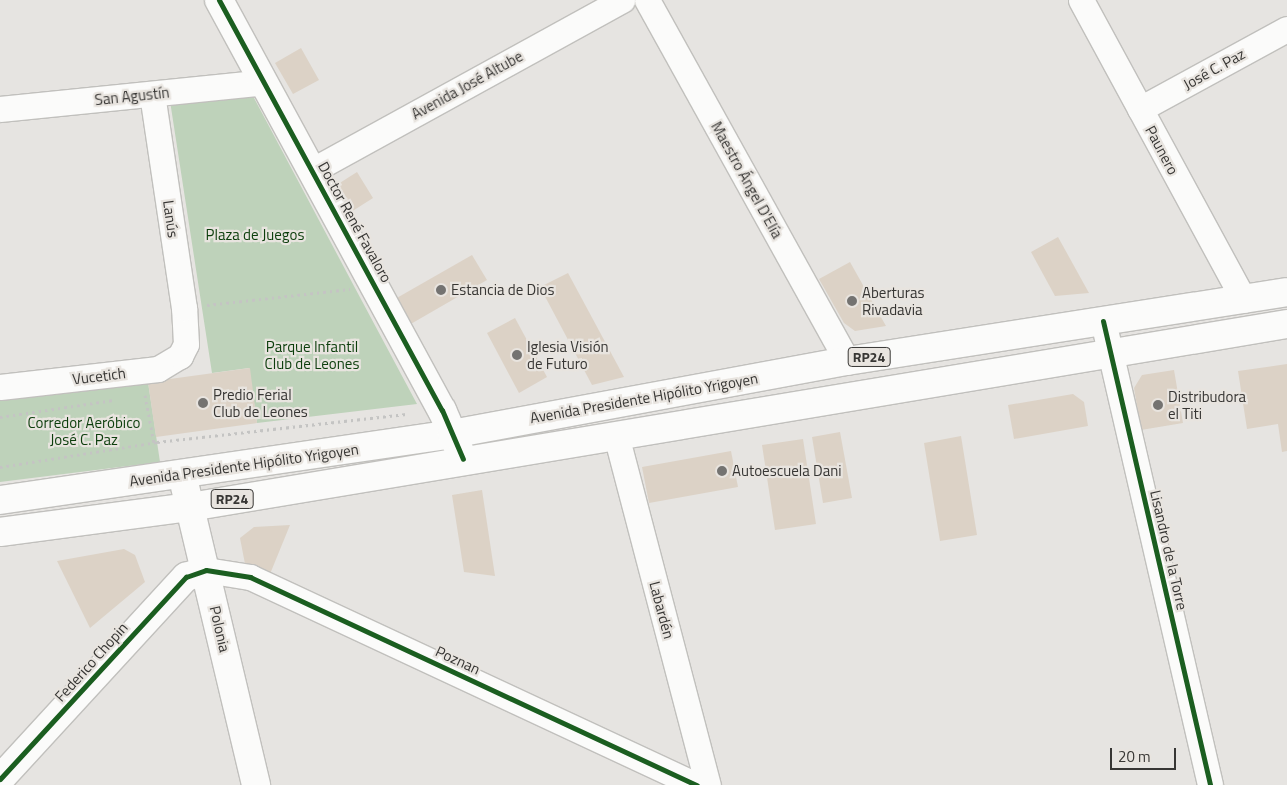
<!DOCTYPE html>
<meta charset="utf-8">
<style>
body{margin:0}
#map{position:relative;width:1287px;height:785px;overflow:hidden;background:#e6e4e1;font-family:"Titillium Web",sans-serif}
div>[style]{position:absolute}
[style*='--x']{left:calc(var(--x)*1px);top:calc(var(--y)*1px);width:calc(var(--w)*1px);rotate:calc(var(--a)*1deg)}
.green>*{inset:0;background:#bed2ba}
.building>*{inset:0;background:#dcd2c6}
.path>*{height:3px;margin-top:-1.5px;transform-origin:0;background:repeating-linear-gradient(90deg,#c4c4c3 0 2.5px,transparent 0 6.5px)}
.roads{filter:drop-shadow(1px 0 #c1c0bd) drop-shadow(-1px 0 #c1c0bd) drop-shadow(0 1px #c1c0bd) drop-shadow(0 -1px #c1c0bd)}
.street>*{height:25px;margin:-12.5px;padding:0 12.5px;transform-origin:12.5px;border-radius:12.5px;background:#fbfbfa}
.secondary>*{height:28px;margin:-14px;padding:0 14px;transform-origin:14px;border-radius:14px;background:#fbfbfa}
.primary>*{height:28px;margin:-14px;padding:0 14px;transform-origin:14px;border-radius:14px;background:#fbfbfa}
.cycleway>*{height:5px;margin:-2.5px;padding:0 2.5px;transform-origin:2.5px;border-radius:2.5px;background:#1b5e20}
.dots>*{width:14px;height:14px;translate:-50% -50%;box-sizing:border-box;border:2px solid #e8e4df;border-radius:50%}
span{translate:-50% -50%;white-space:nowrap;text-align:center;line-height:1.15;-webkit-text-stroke:4.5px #e8e4df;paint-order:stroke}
.shield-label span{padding:1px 4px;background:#e8e4df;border:1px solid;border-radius:4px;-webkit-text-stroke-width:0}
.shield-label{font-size:14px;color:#373634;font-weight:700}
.street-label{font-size:15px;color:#373634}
.park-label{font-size:15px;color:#0c3e0c}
.poi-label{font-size:15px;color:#373634}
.left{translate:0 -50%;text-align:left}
.scale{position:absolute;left:1110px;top:748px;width:66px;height:22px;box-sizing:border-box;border:2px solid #373634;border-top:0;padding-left:6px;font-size:15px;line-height:18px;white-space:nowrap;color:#373634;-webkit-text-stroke:4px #e8e4df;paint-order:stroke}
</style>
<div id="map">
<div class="green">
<i style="clip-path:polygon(253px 96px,355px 288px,417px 404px,257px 423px,249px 368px,212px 373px,170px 101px)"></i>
<i style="clip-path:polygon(148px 382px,160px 462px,0 482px,0 400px)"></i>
</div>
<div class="building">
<i style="clip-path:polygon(301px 48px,319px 80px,293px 94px,275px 63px)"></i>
<i style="clip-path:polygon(357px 172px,373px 198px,351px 212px,335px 186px)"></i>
<i style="clip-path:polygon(1058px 237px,1089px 293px,1055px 296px,1031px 252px)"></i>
<i style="clip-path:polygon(472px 255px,487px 280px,409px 325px,395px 299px)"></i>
<i style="clip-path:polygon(850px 262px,886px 326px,855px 331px,844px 323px,819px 279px)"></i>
<i style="clip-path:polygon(568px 273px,624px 377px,592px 385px,540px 287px)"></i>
<i style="clip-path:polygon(515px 318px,547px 377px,519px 393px,487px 333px)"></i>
<i style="clip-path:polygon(1287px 364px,1287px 451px,1282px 452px,1278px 424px,1247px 429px,1238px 371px)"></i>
<i style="clip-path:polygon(250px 368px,257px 423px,156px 437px,148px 382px)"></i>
<i style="clip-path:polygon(1174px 370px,1183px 423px,1141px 430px,1134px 388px,1142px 375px)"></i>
<i style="clip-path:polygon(1073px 394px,1084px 402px,1088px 426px,1014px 439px,1008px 405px)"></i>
<i style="clip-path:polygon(840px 432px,852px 498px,823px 503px,812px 437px)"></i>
<i style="clip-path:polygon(961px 436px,977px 535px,940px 541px,924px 443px)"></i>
<i style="clip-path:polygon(803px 439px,816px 524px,775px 530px,762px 445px)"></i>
<i style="clip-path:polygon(731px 451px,738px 487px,649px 503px,642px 467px)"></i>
<i style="clip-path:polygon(482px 490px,495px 576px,464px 572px,452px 495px)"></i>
<i style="clip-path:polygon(290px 525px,270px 574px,245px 564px,240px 538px,254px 527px)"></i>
<i style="clip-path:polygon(124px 549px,135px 555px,145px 582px,90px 628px,57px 561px)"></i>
</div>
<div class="path">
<i style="--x:207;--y:305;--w:144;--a:-6.4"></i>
<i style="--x:145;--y:395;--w:49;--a:79.4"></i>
<i style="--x:0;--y:417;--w:115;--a:-8.5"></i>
<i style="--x:0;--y:467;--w:159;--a:-9"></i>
<i style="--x:157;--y:442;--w:251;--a:-6.4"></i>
</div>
<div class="roads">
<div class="street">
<i style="--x:647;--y:0;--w:413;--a:61"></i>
<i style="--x:1081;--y:0;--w:341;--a:61.5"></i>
<i style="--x:0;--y:109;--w:265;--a:-5.8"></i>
<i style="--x:1140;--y:109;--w:167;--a:-28.6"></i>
<i style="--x:313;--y:170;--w:353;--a:-28.8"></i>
<i style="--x:1103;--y:321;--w:476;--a:77"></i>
<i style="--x:0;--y:387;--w:159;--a:-6.5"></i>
<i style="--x:158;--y:369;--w:26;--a:-31"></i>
<i style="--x:180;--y:356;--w:13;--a:-63"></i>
<i style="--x:186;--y:344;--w:36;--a:-93"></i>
<i style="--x:184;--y:308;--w:216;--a:-98.5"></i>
<i style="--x:616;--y:435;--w:362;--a:75.3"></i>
<i style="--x:206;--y:570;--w:45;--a:9"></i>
<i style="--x:250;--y:577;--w:493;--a:25"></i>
</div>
<div class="secondary">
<i style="--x:219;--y:0;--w:467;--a:61.5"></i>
<i style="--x:442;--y:410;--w:53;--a:66.8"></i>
<i style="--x:182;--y:474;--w:320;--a:76.6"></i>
<i style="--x:0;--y:779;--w:275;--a:-47.4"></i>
<i style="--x:186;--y:577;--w:21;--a:-19"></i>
</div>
<div class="primary">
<i style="--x:0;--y:500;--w:457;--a:-8.3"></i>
<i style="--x:452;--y:434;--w:402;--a:-10.5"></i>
<i style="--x:847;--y:361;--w:445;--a:-8.9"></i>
<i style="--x:0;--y:532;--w:192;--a:-7.5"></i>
<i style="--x:190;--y:507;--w:1112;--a:-9.47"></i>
</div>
</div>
<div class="cycleway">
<i style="--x:219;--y:0;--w:467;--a:61.5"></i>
<i style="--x:442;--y:410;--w:53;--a:66.8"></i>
<i style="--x:1103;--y:321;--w:476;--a:77"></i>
<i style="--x:0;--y:779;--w:275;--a:-47.4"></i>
<i style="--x:186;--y:577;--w:21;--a:-19"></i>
<i style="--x:206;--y:570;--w:45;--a:9"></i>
<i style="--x:250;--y:577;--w:493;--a:25"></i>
</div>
<div class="dots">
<i style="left:441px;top:290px;background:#747371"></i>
<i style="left:852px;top:301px;background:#747371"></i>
<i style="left:517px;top:355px;background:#747371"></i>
<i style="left:203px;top:403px;background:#747371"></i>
<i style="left:1158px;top:405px;background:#747371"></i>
<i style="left:722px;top:471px;background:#747371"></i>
</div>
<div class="shield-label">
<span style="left:869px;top:357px">RP24</span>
<span style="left:232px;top:499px">RP24</span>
</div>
<div class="street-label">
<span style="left:1214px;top:69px;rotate:-29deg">José C. Paz</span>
<span style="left:467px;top:85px;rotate:-29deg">Avenida José Altube</span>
<span style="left:132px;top:96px;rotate:-6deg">San Agustín</span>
<span style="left:1162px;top:150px;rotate:62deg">Paunero</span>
<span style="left:747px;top:180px;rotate:61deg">Maestro Ángel D'Elía</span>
<span style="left:171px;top:219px;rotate:82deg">Lanús</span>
<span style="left:355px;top:222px;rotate:61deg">Doctor René Favaloro</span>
<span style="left:99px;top:376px;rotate:-7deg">Vucetich</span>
<span style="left:644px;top:398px;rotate:-10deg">Avenida Presidente Hipólito Yrigoyen</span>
<span style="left:244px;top:465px;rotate:-8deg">Avenida Presidente Hipólito Yrigoyen</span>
<span style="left:1169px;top:550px;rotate:77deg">Lisandro de la Torre</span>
<span style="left:662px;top:610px;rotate:75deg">Labardén</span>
<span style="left:220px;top:629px;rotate:77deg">Polonia</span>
<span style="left:458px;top:660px;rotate:25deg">Poznan</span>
<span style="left:91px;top:662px;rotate:-48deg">Federico Chopin</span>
</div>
<div class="park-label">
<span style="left:255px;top:235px">Plaza de Juegos</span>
<span style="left:312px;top:355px">Parque Infantil<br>Club de Leones</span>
<span style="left:84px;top:431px">Corredor Aeróbico<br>José C. Paz</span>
</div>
<div class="poi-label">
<span class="left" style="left:451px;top:290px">Estancia de Dios</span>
<span class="left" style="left:862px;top:301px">Aberturas<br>Rivadavia</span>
<span class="left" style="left:527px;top:355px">Iglesia Visión<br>de Futuro</span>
<span class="left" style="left:213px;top:403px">Predio Ferial<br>Club de Leones</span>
<span class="left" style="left:1168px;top:405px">Distribudora<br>el Titi</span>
<span class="left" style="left:732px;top:471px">Autoescuela Dani</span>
</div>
<div class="scale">20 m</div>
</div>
